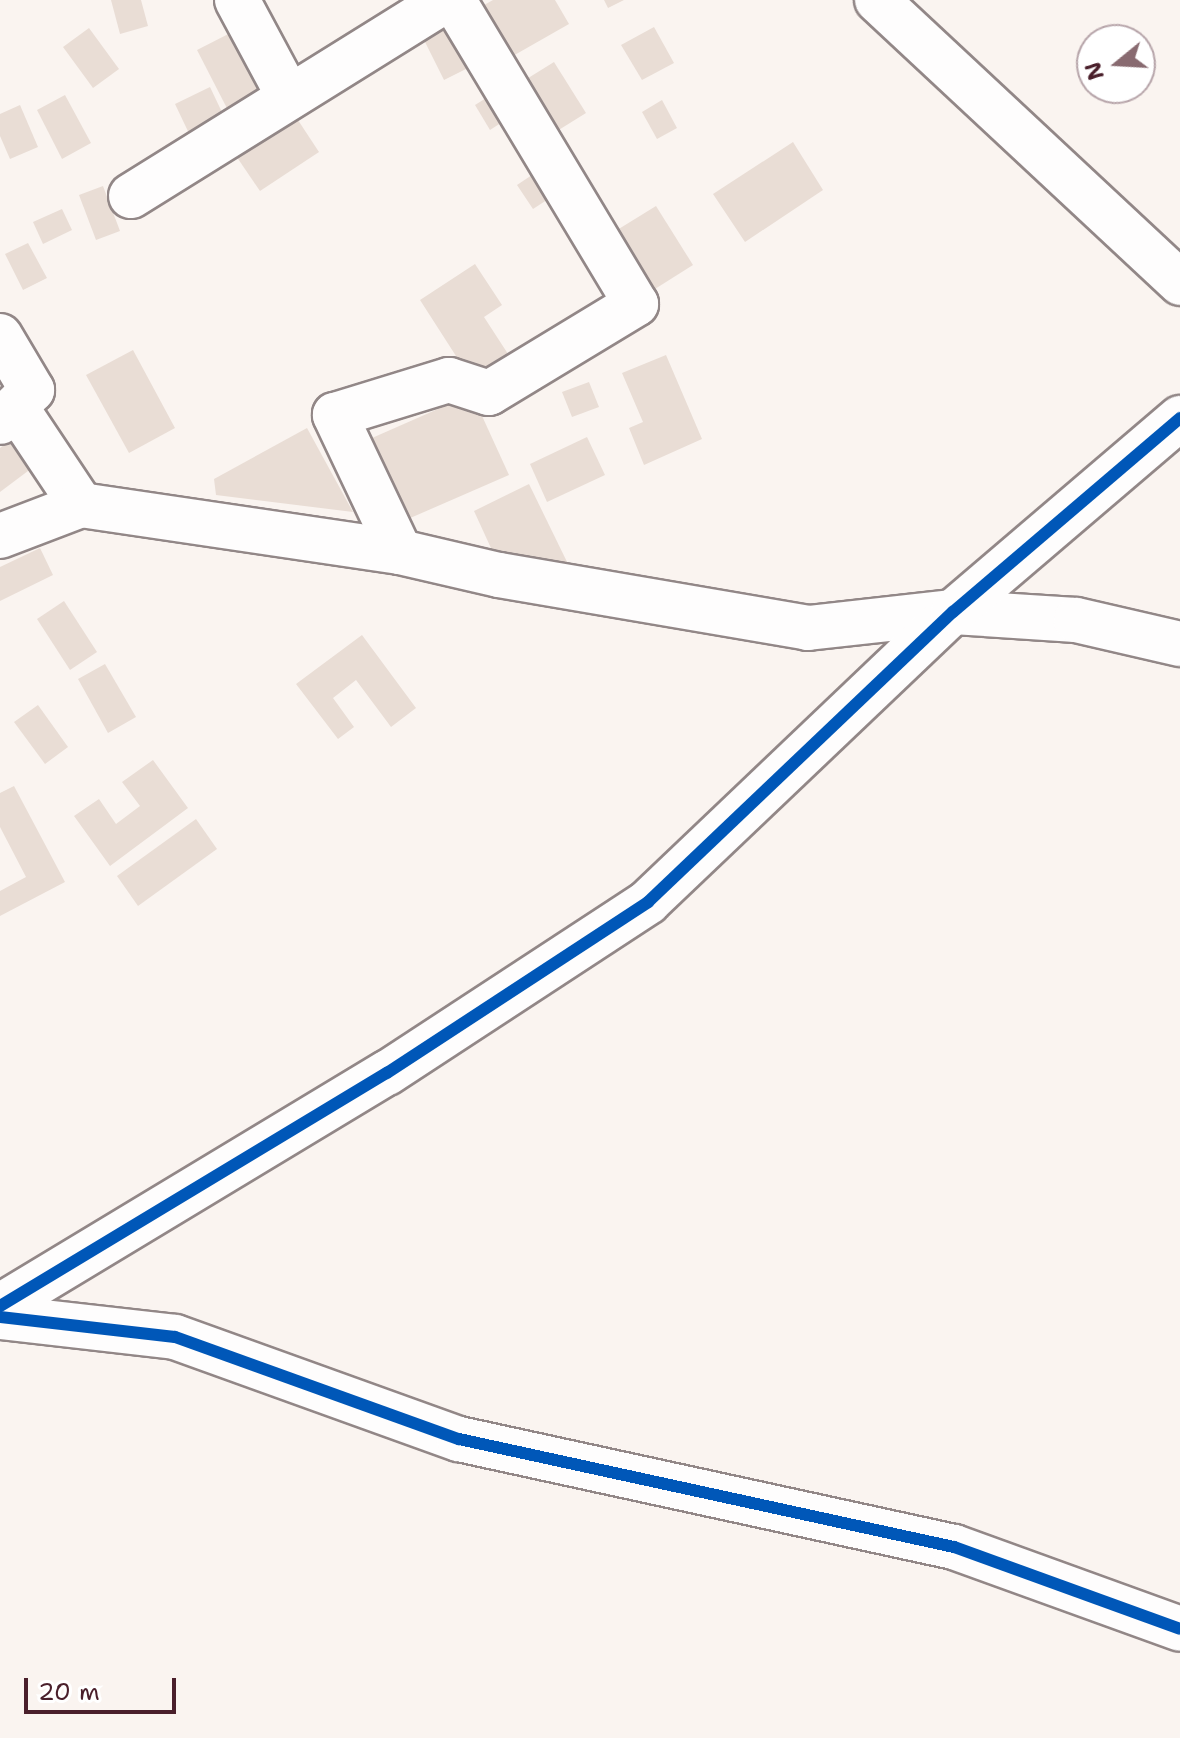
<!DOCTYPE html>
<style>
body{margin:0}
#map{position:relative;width:1180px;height:1738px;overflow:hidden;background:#faf4f0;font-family:"Shantell Sans",sans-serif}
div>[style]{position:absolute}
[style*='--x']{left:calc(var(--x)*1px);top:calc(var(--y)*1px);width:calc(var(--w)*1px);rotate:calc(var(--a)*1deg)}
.building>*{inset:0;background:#e9ddd5}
.roads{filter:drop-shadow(2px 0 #928787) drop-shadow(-2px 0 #928787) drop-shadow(0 2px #928787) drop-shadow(0 -2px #928787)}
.street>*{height:44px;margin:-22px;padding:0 22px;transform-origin:22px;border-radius:22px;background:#fefdfd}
.cycleway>*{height:12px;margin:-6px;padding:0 6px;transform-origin:6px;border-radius:6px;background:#0057b8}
span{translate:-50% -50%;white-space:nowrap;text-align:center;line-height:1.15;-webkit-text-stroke:7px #fff;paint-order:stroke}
.north{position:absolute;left:1076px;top:24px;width:80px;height:80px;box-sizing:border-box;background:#fff;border:2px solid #b7a5aa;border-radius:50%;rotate:252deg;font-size:22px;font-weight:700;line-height:32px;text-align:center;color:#4a1f2b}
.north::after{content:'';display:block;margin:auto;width:28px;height:36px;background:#886a70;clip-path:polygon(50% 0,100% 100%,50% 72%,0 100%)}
.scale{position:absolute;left:24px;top:1678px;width:152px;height:36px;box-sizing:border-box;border:4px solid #4a1f2b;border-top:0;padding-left:10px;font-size:24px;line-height:28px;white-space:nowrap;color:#4a1f2b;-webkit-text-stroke:6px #fff;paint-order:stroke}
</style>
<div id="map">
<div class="building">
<i style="clip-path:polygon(111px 0,141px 0,148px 26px,120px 34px)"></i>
<i style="clip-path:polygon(493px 0,555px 0,569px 24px,506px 60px,477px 9px)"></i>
<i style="clip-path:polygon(604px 0,624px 0,608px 8px)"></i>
<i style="clip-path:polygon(447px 23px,470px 67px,444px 80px,422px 36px)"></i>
<i style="clip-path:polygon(244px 26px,280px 96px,233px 120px,197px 50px)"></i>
<i style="clip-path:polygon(654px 27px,674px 63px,642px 80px,621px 45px)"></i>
<i style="clip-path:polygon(89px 28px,119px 69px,93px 88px,63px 47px)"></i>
<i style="clip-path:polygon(554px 62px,586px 113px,549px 136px,517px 85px)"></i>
<i style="clip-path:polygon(210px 87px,230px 129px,195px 146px,175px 104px)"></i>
<i style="clip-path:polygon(65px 95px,91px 143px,62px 159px,37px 110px)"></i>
<i style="clip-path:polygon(491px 95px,507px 119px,490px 130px,475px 105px)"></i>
<i style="clip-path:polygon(662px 100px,677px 128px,657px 139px,642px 112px)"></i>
<i style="clip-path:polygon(20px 105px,38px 147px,10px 159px,0 136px,0 114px)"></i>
<i style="clip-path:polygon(292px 111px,319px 152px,260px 191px,232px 150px)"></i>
<i style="clip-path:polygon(793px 142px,823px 190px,745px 242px,713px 194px)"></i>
<i style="clip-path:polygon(541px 169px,556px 194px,533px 209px,517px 185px)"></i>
<i style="clip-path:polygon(103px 186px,120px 231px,96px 240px,79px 195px)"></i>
<i style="clip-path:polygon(656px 206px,693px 265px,647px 294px,609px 235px)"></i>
<i style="clip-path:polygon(62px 209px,72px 230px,43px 244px,33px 222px)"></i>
<i style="clip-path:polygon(28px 243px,47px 278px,23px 290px,5px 254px)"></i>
<i style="clip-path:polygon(475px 264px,502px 305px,484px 317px,512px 360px,474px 384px,420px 300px)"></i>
<i style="clip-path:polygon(133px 350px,175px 428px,129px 453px,86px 375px)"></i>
<i style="clip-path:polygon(666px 355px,702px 439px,644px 465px,629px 428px,643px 422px,622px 373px)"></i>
<i style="clip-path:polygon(589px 382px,599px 407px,572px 417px,562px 392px)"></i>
<i style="clip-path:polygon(472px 394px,509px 475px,408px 519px,372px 438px)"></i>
<i style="clip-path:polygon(307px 428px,353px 512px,216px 495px,214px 479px)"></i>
<i style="clip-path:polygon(19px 433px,40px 462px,0 492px,0 448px)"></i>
<i style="clip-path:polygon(587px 437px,605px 475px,547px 502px,530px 464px)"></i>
<i style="clip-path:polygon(529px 484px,570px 568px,496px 559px,474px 511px)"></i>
<i style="clip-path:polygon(40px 548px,53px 575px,0 601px,0 567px)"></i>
<i style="clip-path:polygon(64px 601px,97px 652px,70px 670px,37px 619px)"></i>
<i style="clip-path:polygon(362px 635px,416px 708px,391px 727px,356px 680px,333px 698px,354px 727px,338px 739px,296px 684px)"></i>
<i style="clip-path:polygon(105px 664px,136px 717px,108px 733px,78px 679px)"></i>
<i style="clip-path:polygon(38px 705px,68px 747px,45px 764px,14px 722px)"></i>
<i style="clip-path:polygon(153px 760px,188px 808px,110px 866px,74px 816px,99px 799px,116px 824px,140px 806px,122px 782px)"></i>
<i style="clip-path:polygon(14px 786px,65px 882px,0 916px,0 891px,26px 877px,0 827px,0 793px)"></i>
<i style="clip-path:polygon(196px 819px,217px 849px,138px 906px,117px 876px)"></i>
</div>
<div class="roads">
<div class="street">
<i style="--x:237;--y:0;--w:110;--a:61.8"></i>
<i style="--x:877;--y:0;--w:415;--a:43"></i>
<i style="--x:131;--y:196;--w:371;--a:-31.9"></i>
<i style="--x:0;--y:336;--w:63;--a:59.3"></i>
<i style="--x:32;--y:390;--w:45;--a:135"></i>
<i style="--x:17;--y:409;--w:115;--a:56.3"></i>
<i style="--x:0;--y:536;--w:87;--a:-20.9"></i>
<i style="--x:81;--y:505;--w:322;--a:8.4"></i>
<i style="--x:400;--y:552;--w:102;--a:13.1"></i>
<i style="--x:499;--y:575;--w:314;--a:9.7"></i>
<i style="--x:808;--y:628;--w:146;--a:-6.3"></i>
<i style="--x:953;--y:612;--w:123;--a:3.7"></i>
<i style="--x:1076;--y:620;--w:107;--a:13"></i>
<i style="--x:400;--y:552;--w:152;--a:-115.4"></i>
<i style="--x:335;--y:415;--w:119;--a:-17.1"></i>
<i style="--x:449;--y:380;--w:42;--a:18"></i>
<i style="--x:489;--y:393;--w:172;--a:-31.2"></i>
<i style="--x:636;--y:304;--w:355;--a:-121"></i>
<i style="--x:0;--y:1306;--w:452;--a:-31.1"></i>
<i style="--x:387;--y:1073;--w:312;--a:-33.2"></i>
<i style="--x:648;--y:902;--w:421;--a:-43.6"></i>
<i style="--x:953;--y:612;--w:299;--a:-40.5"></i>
<i style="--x:0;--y:1317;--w:176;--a:6.5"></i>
<i style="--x:175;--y:1337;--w:302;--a:19.8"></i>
<i style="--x:459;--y:1439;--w:507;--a:12.31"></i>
<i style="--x:954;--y:1547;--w:240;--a:19.9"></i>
</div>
</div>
<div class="cycleway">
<i style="--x:0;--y:1306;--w:452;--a:-31.1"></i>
<i style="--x:387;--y:1073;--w:312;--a:-33.2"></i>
<i style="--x:648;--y:902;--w:421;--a:-43.6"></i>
<i style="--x:953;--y:612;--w:299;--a:-40.5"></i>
<i style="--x:0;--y:1317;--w:176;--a:6.5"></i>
<i style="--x:175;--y:1337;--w:302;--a:19.8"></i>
<i style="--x:459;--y:1439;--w:507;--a:12.31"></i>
<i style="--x:954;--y:1547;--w:240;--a:19.9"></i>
</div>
<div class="north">N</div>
<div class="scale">20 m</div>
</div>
